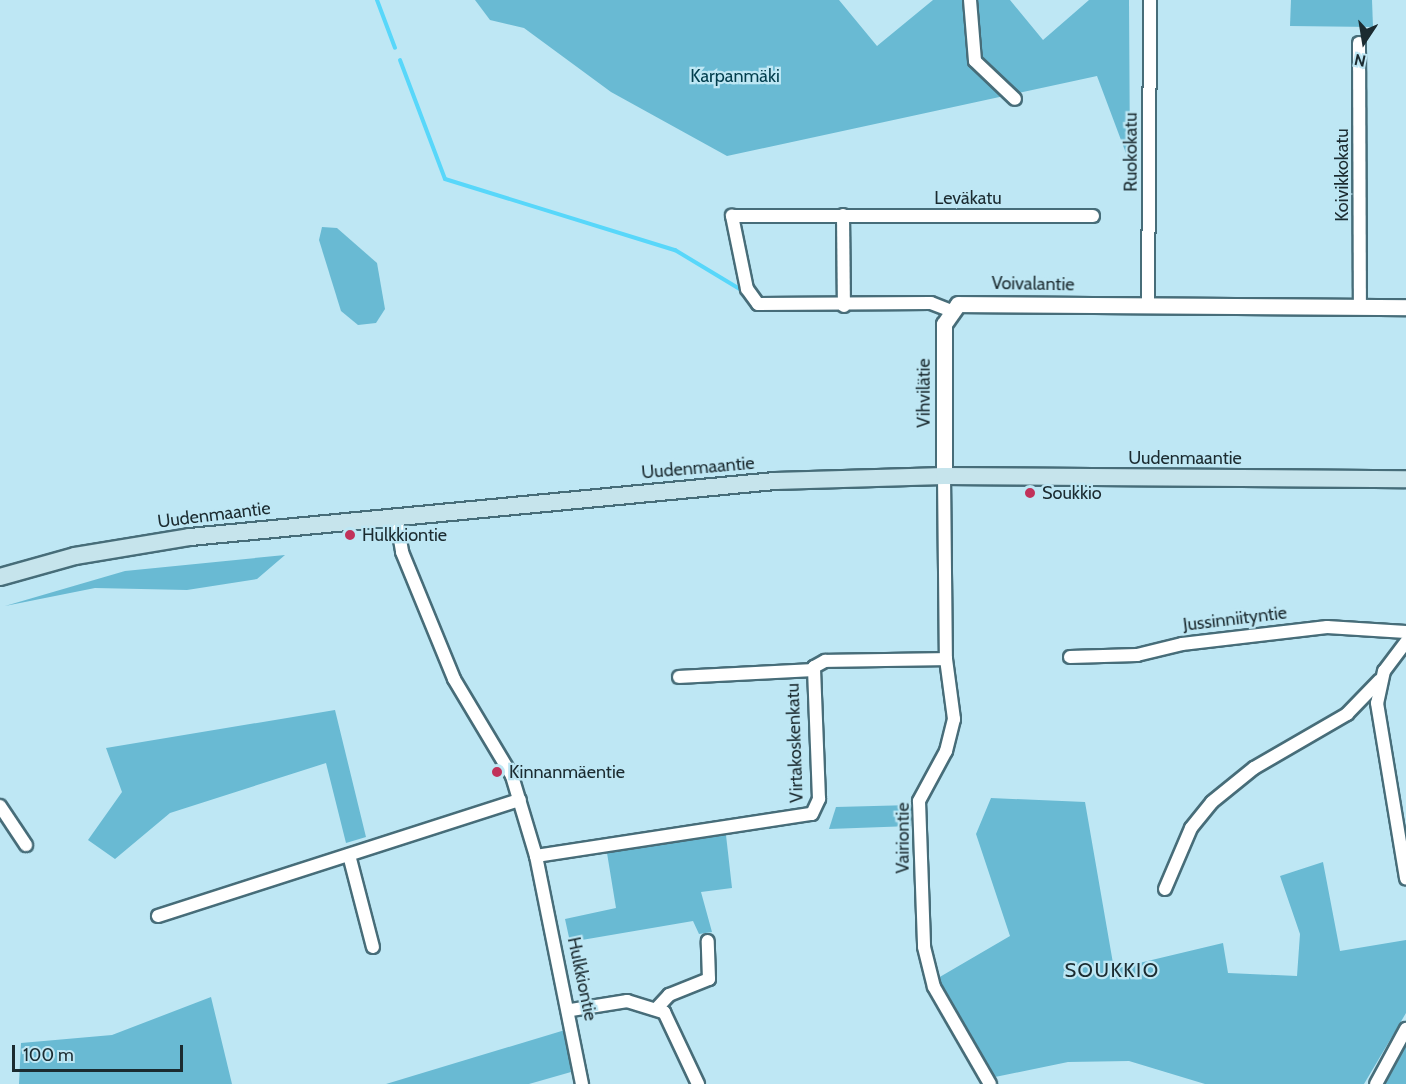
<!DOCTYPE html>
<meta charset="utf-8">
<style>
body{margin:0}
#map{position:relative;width:1406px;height:1084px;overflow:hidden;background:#bee7f4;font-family:Cabin,sans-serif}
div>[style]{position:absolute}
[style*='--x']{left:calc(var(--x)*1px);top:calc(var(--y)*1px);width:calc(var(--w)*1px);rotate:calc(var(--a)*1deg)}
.green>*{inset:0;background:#69bad3}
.stream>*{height:4px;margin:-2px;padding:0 2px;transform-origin:2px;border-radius:2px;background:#58d7fa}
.roads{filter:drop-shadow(2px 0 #476d79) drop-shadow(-2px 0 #476d79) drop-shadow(0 2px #476d79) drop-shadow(0 -2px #476d79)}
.minor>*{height:12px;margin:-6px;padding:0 6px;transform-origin:6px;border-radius:6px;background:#fff}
.tertiary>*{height:15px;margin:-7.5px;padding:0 7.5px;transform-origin:7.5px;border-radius:7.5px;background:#fff}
.secondary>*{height:16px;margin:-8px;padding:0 8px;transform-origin:8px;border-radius:8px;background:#c6e4ec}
.dots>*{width:16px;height:16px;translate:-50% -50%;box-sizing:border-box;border:3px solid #bee7f4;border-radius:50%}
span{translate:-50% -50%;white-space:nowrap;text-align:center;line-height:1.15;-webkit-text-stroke:4.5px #bee7f4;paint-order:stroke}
.park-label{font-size:18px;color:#013d4c}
.street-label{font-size:18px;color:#1b2b30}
.poi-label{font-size:18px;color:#1b2b30}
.left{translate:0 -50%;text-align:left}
.neighbourhood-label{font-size:20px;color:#1b2b30;letter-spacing:1.5px}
.north{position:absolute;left:1334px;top:12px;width:60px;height:60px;-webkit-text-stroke:4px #bee7f4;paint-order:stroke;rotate:192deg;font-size:16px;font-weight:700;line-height:24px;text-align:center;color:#1b2b30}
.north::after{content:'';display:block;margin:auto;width:21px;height:27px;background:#1b2b30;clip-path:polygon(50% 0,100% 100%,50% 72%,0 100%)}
.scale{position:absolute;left:12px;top:1045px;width:171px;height:27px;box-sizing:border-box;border:3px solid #1b2b30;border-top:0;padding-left:8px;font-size:18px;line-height:21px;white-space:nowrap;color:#1b2b30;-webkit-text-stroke:4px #bee7f4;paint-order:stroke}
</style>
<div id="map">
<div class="green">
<i style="clip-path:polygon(475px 0,839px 0,877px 46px,933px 0,1010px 0,1043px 40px,1089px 0,1129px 0,1130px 164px,1097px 76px,727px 156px,611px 92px,524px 28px,490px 20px)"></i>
<i style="clip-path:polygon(1291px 0,1372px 0,1373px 27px,1290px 26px)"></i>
<i style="clip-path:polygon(322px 227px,337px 228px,377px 263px,385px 309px,376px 323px,358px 325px,341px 311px,319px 240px)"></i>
<i style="clip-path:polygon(285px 555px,257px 579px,187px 590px,95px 588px,5px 606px,125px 571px)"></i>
<i style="clip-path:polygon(335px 710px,366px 837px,346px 843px,326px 763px,170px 813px,115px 859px,88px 840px,122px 792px,106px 748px)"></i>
<i style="clip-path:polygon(991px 798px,1085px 802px,1114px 969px,1223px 943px,1228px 973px,1297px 976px,1300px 934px,1280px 876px,1323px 862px,1340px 951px,1406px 940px,1406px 1013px,1364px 1084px,1205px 1084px,1129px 1061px,1068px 1062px,995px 1077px,985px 1070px,938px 978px,1010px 936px,976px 834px)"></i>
<i style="clip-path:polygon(912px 805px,911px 826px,829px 829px,836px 807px)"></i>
<i style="clip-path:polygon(726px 835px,732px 888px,701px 892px,712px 932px,699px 934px,693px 921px,570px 942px,565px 919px,616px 908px,607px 853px)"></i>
<i style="clip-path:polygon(211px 997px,232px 1084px,19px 1084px,21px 1043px,112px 1035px)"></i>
<i style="clip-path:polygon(565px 1030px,571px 1072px,529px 1084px,386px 1084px)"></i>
<i style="clip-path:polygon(1406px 1046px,1406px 1084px,1385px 1084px)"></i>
</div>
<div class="stream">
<i style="--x:377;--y:0;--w:51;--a:69.4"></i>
<i style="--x:400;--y:60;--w:127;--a:69.3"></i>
<i style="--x:445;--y:179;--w:241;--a:17.2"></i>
<i style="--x:675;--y:250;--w:79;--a:31.1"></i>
</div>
<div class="roads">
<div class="minor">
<i style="--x:970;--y:0;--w:61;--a:85.3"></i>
<i style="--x:975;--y:61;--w:55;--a:43.5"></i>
<i style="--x:1359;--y:43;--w:264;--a:89.8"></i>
<i style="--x:843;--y:215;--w:91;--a:89.4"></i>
<i style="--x:1148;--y:305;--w:305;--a:-89.6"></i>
<i style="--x:949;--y:310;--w:19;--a:-159"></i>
<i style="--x:931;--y:303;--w:173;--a:179.7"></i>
<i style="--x:758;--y:304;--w:19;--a:-126"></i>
<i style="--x:747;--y:289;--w:75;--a:-101.6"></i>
<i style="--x:732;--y:216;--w:361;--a:0"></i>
<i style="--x:944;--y:476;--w:183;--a:89.4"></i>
<i style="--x:946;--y:659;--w:61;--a:82.4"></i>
<i style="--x:954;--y:719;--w:33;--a:104"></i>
<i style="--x:946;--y:751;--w:57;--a:118.4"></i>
<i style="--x:919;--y:801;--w:146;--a:88"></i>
<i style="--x:924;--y:947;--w:41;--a:76"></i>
<i style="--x:934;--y:987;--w:112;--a:60"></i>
<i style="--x:396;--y:517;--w:36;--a:80"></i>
<i style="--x:402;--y:552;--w:137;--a:67.7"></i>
<i style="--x:454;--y:679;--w:113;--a:59.1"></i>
<i style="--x:512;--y:776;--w:84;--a:73.3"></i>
<i style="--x:536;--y:856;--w:233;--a:78.6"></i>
<i style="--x:1406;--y:642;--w:36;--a:127"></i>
<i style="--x:1384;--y:671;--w:33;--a:102"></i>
<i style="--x:1377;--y:703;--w:178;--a:80.6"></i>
<i style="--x:1070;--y:657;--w:67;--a:-1.7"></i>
<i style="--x:1137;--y:655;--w:46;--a:-13.7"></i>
<i style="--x:1182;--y:644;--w:146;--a:-6.7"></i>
<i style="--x:1327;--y:627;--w:79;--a:3.6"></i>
<i style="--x:679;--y:677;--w:134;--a:-3"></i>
<i style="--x:0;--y:806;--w:47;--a:56.3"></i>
<i style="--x:349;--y:855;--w:95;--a:75.4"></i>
<i style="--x:536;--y:856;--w:279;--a:-8.7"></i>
<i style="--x:812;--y:814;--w:17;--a:-65"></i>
<i style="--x:819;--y:799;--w:132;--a:-92.2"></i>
<i style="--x:814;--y:667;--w:13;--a:-29"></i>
<i style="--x:825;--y:661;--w:121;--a:-0.9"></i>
<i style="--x:1165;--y:889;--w:66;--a:-66.9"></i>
<i style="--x:1191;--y:828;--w:33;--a:-51"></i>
<i style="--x:1212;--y:802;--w:54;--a:-39"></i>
<i style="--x:1254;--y:768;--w:108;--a:-30.1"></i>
<i style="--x:1347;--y:714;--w:47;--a:-45.9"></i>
<i style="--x:158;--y:916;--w:380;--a:-17.8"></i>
<i style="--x:657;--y:1008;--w:18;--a:-47"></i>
<i style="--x:669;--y:995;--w:43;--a:-21.8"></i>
<i style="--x:709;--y:979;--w:38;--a:-92"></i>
<i style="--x:571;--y:1010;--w:57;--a:-9.1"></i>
<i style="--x:627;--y:1001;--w:39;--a:17"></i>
<i style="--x:664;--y:1012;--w:80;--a:64.7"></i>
<i style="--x:1376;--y:1084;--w:63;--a:-61.4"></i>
</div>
<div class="tertiary">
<i style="--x:944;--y:476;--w:152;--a:-90"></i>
<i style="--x:944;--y:324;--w:24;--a:-55"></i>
<i style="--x:958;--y:304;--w:448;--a:0.4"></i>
</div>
<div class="secondary">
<i style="--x:0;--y:577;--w:78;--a:-15.6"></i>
<i style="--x:75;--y:556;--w:117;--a:-9.4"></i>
<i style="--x:190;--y:537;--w:588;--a:-5.47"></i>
<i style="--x:775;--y:481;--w:169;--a:-1.7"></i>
<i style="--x:944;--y:476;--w:462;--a:0.4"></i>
</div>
</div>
<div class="dots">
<i style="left:1030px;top:493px;background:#c1325a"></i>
<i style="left:350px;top:535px;background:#c1325a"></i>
<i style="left:497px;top:772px;background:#c1325a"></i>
</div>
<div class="park-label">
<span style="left:735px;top:76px">Karpanmäki</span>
</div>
<div class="street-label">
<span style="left:1131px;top:152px;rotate:-90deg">Ruokokatu</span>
<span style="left:1342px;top:175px;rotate:-90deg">Koivikkokatu</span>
<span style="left:968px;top:198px">Leväkatu</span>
<span style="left:1033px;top:284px;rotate:1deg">Voivalantie</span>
<span style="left:924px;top:393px;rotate:-90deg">Vihvilätie</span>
<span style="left:1185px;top:458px">Uudenmaantie</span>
<span style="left:698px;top:468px;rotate:-5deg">Uudenmaantie</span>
<span style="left:214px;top:515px;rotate:-7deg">Uudenmaantie</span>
<span style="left:1235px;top:619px;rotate:-7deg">Jussinniityntie</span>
<span style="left:795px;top:743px;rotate:-92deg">Virtakoskenkatu</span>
<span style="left:903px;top:838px;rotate:-90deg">Vairiontie</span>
<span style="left:582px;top:979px;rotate:78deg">Hulkkiontie</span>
</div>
<div class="poi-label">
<span class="left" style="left:1042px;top:493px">Soukkio</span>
<span class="left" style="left:362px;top:535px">Hulkkiontie</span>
<span class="left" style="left:509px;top:772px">Kinnanmäentie</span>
</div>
<div class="neighbourhood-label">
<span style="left:1112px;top:970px">SOUKKIO</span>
</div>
<div class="north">N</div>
<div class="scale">100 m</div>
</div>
